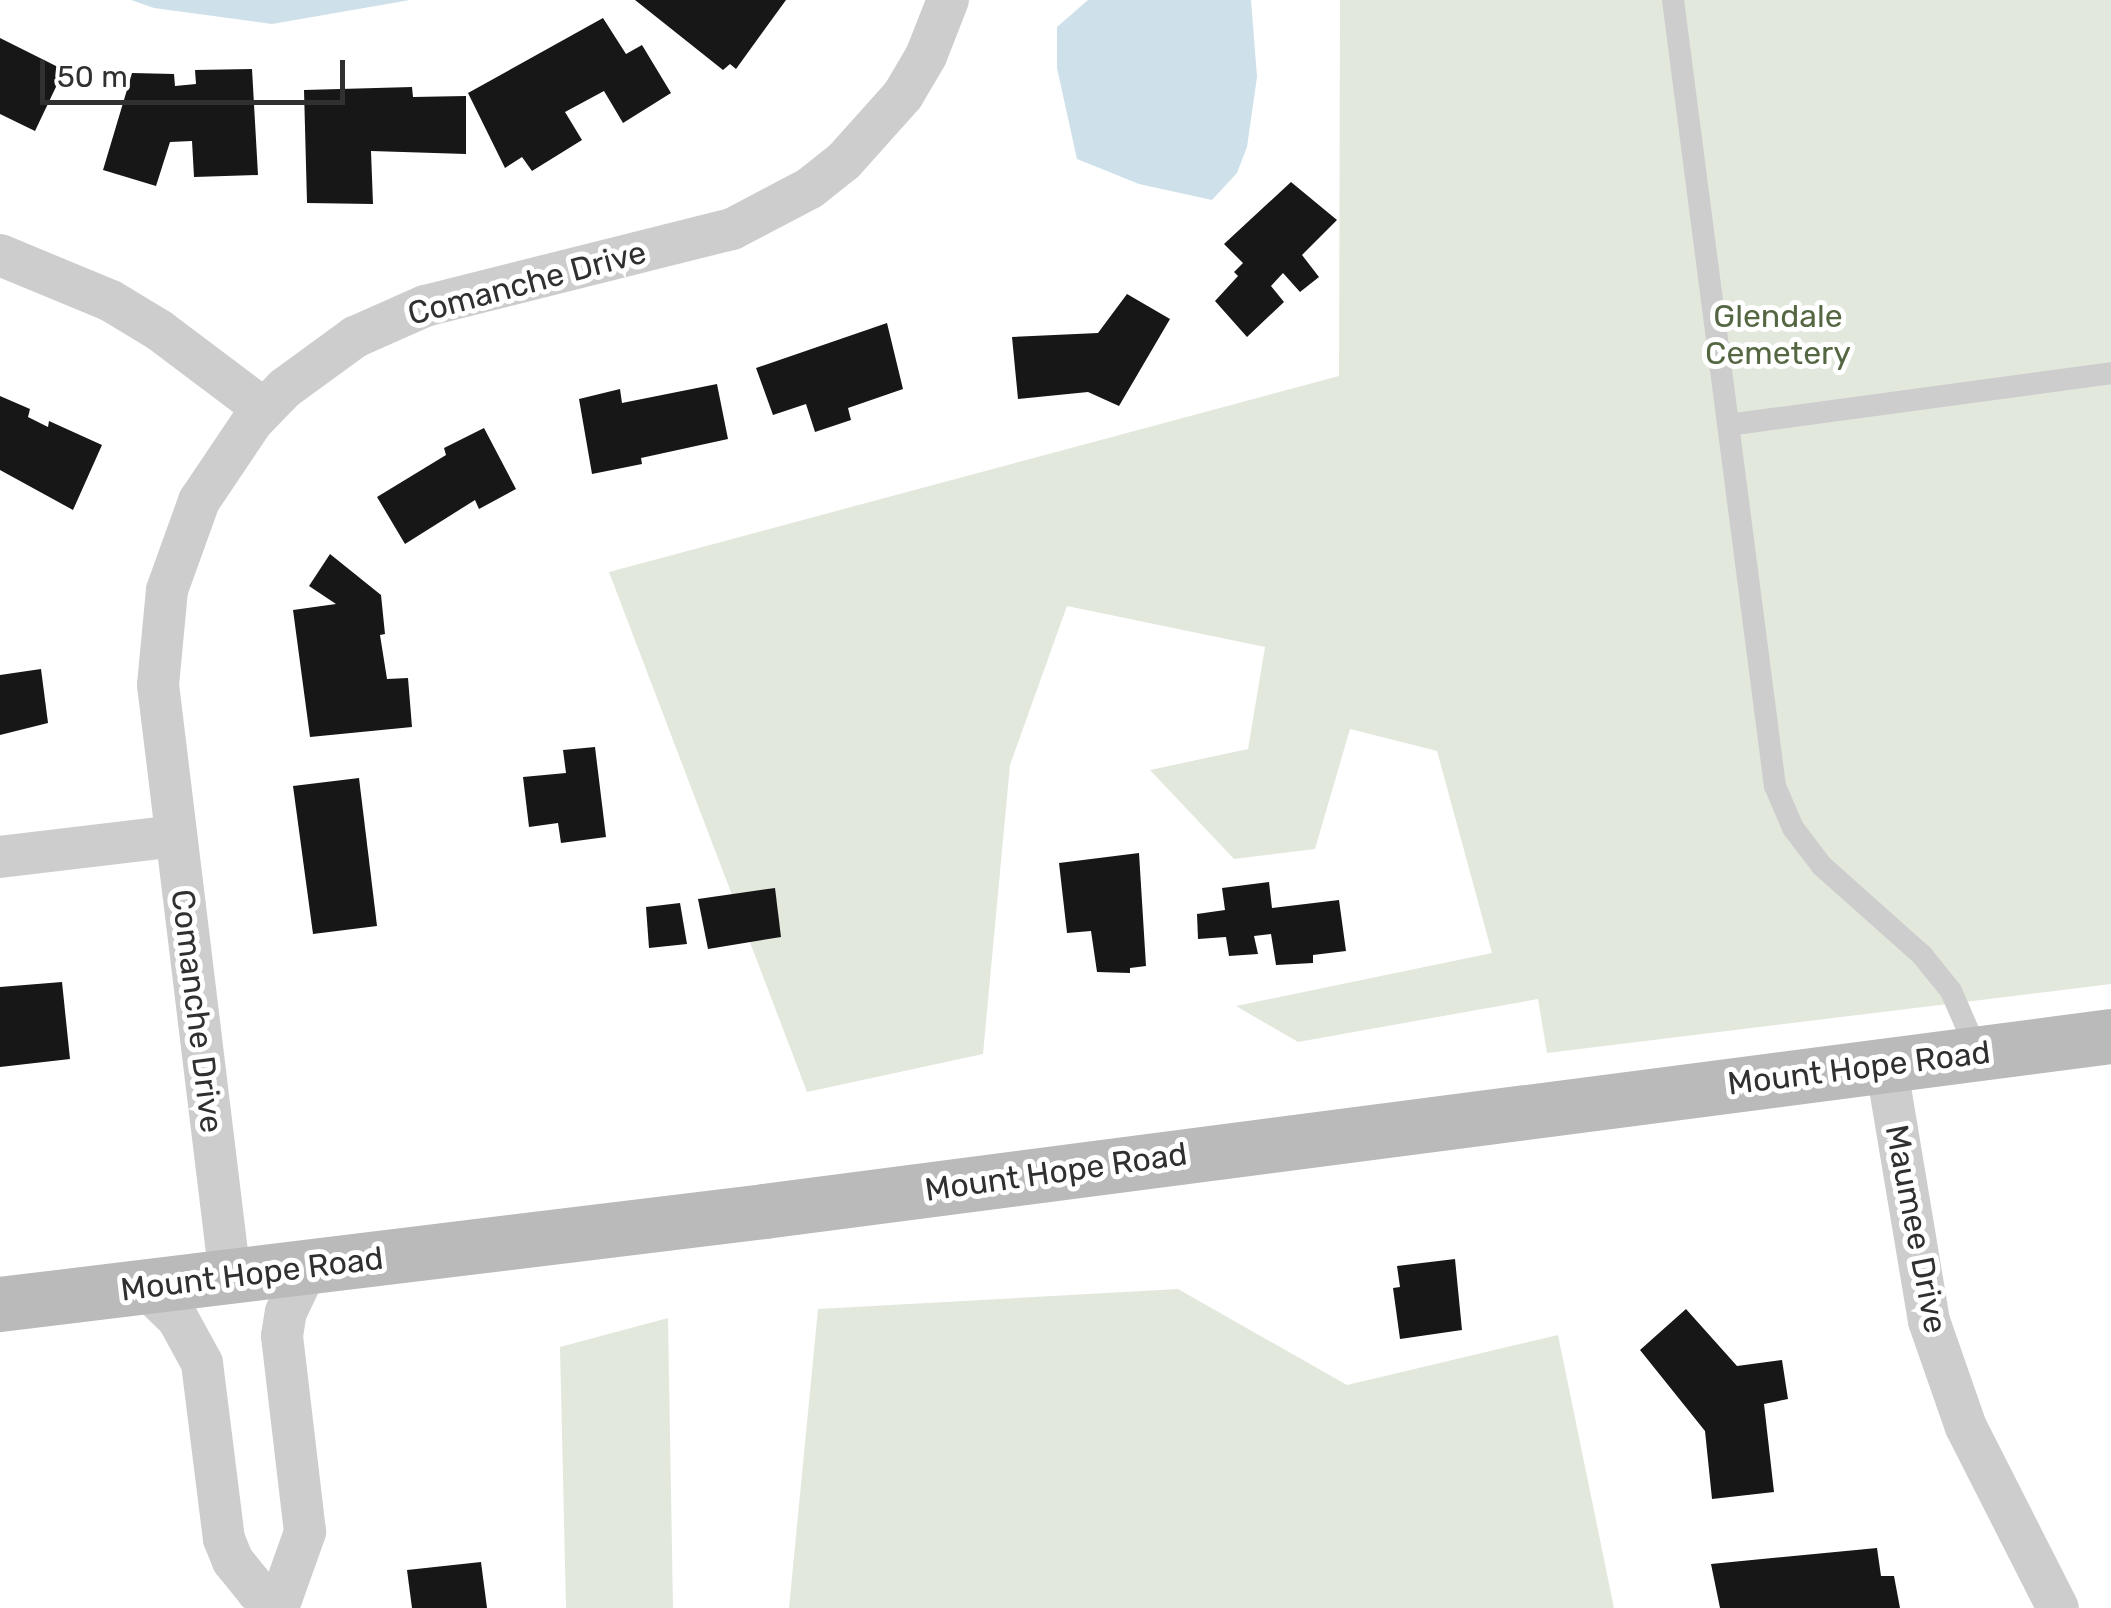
<!DOCTYPE html>
<style>
body{margin:0}
#map{position:relative;width:2111px;height:1608px;overflow:hidden;background:#fff;font-family:Rubik,sans-serif}
div>[style]{position:absolute}
[style*='--x']{left:calc(var(--x)*1px);top:calc(var(--y)*1px);width:calc(var(--w)*1px);rotate:calc(var(--a)*1deg)}
.green>*{inset:0;background:#e3e8dd}
.water>*{inset:0;background:#cee0e9}
.building>*{inset:0;background:#171717}
.lane>*{height:22px;margin:-11px;padding:0 11px;transform-origin:11px;border-radius:11px;background:#cdcdcd}
.street>*{height:42px;margin:-21px;padding:0 21px;transform-origin:21px;border-radius:21px;background:#cdcdcd}
.secondary>*{height:55px;margin:-27.5px;padding:0 27.5px;transform-origin:27.5px;border-radius:27.5px;background:#bababa}
span{translate:-50% -50%;white-space:nowrap;text-align:center;line-height:1.15;-webkit-text-stroke:10px #fff;paint-order:stroke}
.street-label{font-size:32px;color:#303030}
.park-label{font-size:32px;color:#556742}
.scale{position:absolute;left:40px;top:60px;width:305px;height:45px;box-sizing:border-box;border:5px solid #303030;border-top:0;padding-left:12px;font-size:30px;line-height:35px;white-space:nowrap;color:#303030;-webkit-text-stroke:8px #fff;paint-order:stroke}
</style>
<div id="map">
<div class="green">
<i style="clip-path:polygon(1340px 0,2111px 0,2111px 984px,1547px 1053px,1538px 999px,1298px 1042px,1236px 1006px,1492px 953px,1437px 751px,1350px 729px,1315px 849px,1234px 859px,1150px 770px,1248px 749px,1265px 647px,1067px 606px,1010px 765px,983px 1054px,807px 1092px,609px 572px,1339px 376px)"></i>
<i style="clip-path:polygon(1178px 1289px,1347px 1385px,1558px 1335px,1614px 1608px,789px 1608px,818px 1309px)"></i>
<i style="clip-path:polygon(668px 1318px,673px 1608px,566px 1608px,560px 1347px)"></i>
</div>
<div class="water">
<i style="clip-path:polygon(131px 0,410px 0,272px 24px,154px 8px)"></i>
<i style="clip-path:polygon(1088px 0,1251px 0,1257px 77px,1247px 147px,1237px 173px,1212px 200px,1139px 184px,1077px 159px,1057px 68px,1057px 27px)"></i>
</div>
<div class="building">
<i style="clip-path:polygon(635px 0,786px 0,736px 69px,730px 64px,723px 70px)"></i>
<i style="clip-path:polygon(603px 18px,626px 54px,642px 45px,671px 93px,623px 123px,604px 91px,565px 112px,582px 140px,532px 171px,522px 157px,505px 168px,468px 93px)"></i>
<i style="clip-path:polygon(0 38px,64px 70px,35px 131px,0 114px)"></i>
<i style="clip-path:polygon(252px 69px,258px 175px,194px 177px,192px 141px,170px 142px,156px 186px,103px 170px,132px 73px,174px 74px,175px 86px,196px 84px,195px 70px)"></i>
<i style="clip-path:polygon(412px 87px,413px 97px,466px 96px,466px 154px,371px 151px,373px 204px,307px 203px,304px 90px)"></i>
<i style="clip-path:polygon(1291px 182px,1337px 220px,1302px 255px,1319px 277px,1300px 292px,1283px 273px,1271px 286px,1284px 302px,1247px 337px,1215px 301px,1238px 276px,1234px 272px,1243px 263px,1224px 244px)"></i>
<i style="clip-path:polygon(1127px 294px,1170px 319px,1119px 406px,1088px 392px,1018px 399px,1012px 337px,1098px 333px)"></i>
<i style="clip-path:polygon(887px 323px,903px 389px,848px 408px,851px 420px,815px 432px,806px 404px,773px 415px,756px 368px)"></i>
<i style="clip-path:polygon(717px 384px,728px 439px,641px 458px,642px 464px,592px 474px,579px 399px,620px 389px,622px 403px)"></i>
<i style="clip-path:polygon(0 396px,30px 409px,28px 417px,48px 427px,49px 421px,102px 445px,73px 510px,0 470px)"></i>
<i style="clip-path:polygon(484px 428px,516px 489px,479px 509px,475px 500px,405px 544px,377px 497px,446px 455px,444px 448px)"></i>
<i style="clip-path:polygon(330px 554px,381px 595px,385px 634px,380px 635px,387px 679px,408px 678px,412px 727px,310px 737px,293px 610px,336px 604px,309px 586px)"></i>
<i style="clip-path:polygon(41px 669px,48px 723px,0 735px,0 675px)"></i>
<i style="clip-path:polygon(595px 747px,606px 837px,561px 843px,558px 823px,529px 827px,523px 777px,566px 773px,563px 750px)"></i>
<i style="clip-path:polygon(359px 778px,377px 926px,313px 934px,293px 786px)"></i>
<i style="clip-path:polygon(1139px 853px,1146px 966px,1130px 968px,1130px 973px,1097px 972px,1091px 931px,1067px 933px,1059px 863px)"></i>
<i style="clip-path:polygon(1269px 882px,1272px 908px,1339px 900px,1346px 951px,1313px 955px,1313px 963px,1276px 965px,1271px 934px,1254px 936px,1258px 954px,1229px 956px,1226px 937px,1198px 939px,1197px 914px,1225px 910px,1222px 888px)"></i>
<i style="clip-path:polygon(775px 888px,781px 937px,708px 949px,698px 899px)"></i>
<i style="clip-path:polygon(680px 903px,687px 944px,649px 948px,646px 907px)"></i>
<i style="clip-path:polygon(62px 982px,70px 1059px,0 1067px,0 987px)"></i>
<i style="clip-path:polygon(1455px 1259px,1462px 1330px,1400px 1339px,1393px 1288px,1400px 1287px,1397px 1266px)"></i>
<i style="clip-path:polygon(1686px 1309px,1737px 1366px,1782px 1360px,1788px 1399px,1764px 1404px,1774px 1492px,1712px 1499px,1705px 1431px,1640px 1350px)"></i>
<i style="clip-path:polygon(1877px 1548px,1881px 1576px,1894px 1576px,1900px 1608px,1720px 1608px,1711px 1564px)"></i>
<i style="clip-path:polygon(481px 1562px,487px 1608px,412px 1608px,407px 1570px)"></i>
</div>
<div class="lane">
<i style="--x:1673;--y:0;--w:793;--a:82.61"></i>
<i style="--x:1775;--y:786;--w:46;--a:66.8"></i>
<i style="--x:1793;--y:828;--w:48;--a:52.7"></i>
<i style="--x:1822;--y:866;--w:134;--a:41.7"></i>
<i style="--x:1922;--y:955;--w:46;--a:51.1"></i>
<i style="--x:1951;--y:991;--w:68;--a:66.5"></i>
<i style="--x:1728;--y:425;--w:387;--a:-7.7"></i>
</div>
<div class="street">
<i style="--x:0;--y:255;--w:120;--a:22.5"></i>
<i style="--x:111;--y:301;--w:56;--a:31.1"></i>
<i style="--x:159;--y:330;--w:131;--a:37"></i>
<i style="--x:0;--y:857;--w:176;--a:-6.8"></i>
<i style="--x:1886;--y:1064;--w:261;--a:80.5"></i>
<i style="--x:1929;--y:1321;--w:112;--a:70.8"></i>
<i style="--x:1966;--y:1427;--w:203;--a:63.1"></i>
<i style="--x:230;--y:1277;--w:596;--a:-96.93"></i>
<i style="--x:158;--y:685;--w:95;--a:-84.6"></i>
<i style="--x:167;--y:590;--w:95;--a:-70.2"></i>
<i style="--x:199;--y:501;--w:95;--a:-56.1"></i>
<i style="--x:252;--y:422;--w:47;--a:-45.9"></i>
<i style="--x:285;--y:388;--w:87;--a:-36.1"></i>
<i style="--x:355;--y:337;--w:77;--a:-23.9"></i>
<i style="--x:425;--y:306;--w:317;--a:-14.1"></i>
<i style="--x:732;--y:229;--w:88;--a:-27.7"></i>
<i style="--x:810;--y:188;--w:43;--a:-38.5"></i>
<i style="--x:844;--y:161;--w:89;--a:-48.2"></i>
<i style="--x:903;--y:95;--w:45;--a:-59.5"></i>
<i style="--x:926;--y:56;--w:60;--a:-68.6"></i>
<i style="--x:144;--y:1286;--w:47;--a:44.1"></i>
<i style="--x:178;--y:1319;--w:50;--a:61.4"></i>
<i style="--x:202;--y:1363;--w:177;--a:82.9"></i>
<i style="--x:224;--y:1539;--w:24;--a:68"></i>
<i style="--x:233;--y:1561;--w:38;--a:51"></i>
<i style="--x:257;--y:1591;--w:24;--a:33"></i>
<i style="--x:278;--y:1608;--w:81;--a:-70.4"></i>
<i style="--x:305;--y:1532;--w:197;--a:-96.7"></i>
<i style="--x:282;--y:1336;--w:24;--a:-81"></i>
<i style="--x:286;--y:1312;--w:49;--a:-64.5"></i>
</div>
<div class="secondary">
<i style="--x:0;--y:1304;--w:770;--a:-6.94"></i>
<i style="--x:764;--y:1211;--w:1358;--a:-7.4"></i>
</div>
<div class="street-label">
<span style="left:527px;top:283px;rotate:-15deg">Comanche Drive</span>
<span style="left:197px;top:1011px;rotate:83deg">Comanche Drive</span>
<span style="left:1859px;top:1068px;rotate:-7deg">Mount Hope Road</span>
<span style="left:1056px;top:1172px;rotate:-8deg">Mount Hope Road</span>
<span style="left:1916px;top:1229px;rotate:79deg">Maumee Drive</span>
<span style="left:252px;top:1274px;rotate:-7deg">Mount Hope Road</span>
</div>
<div class="park-label">
<span style="left:1778px;top:335px">Glendale<br>Cemetery</span>
</div>
<div class="scale">50 m</div>
</div>
